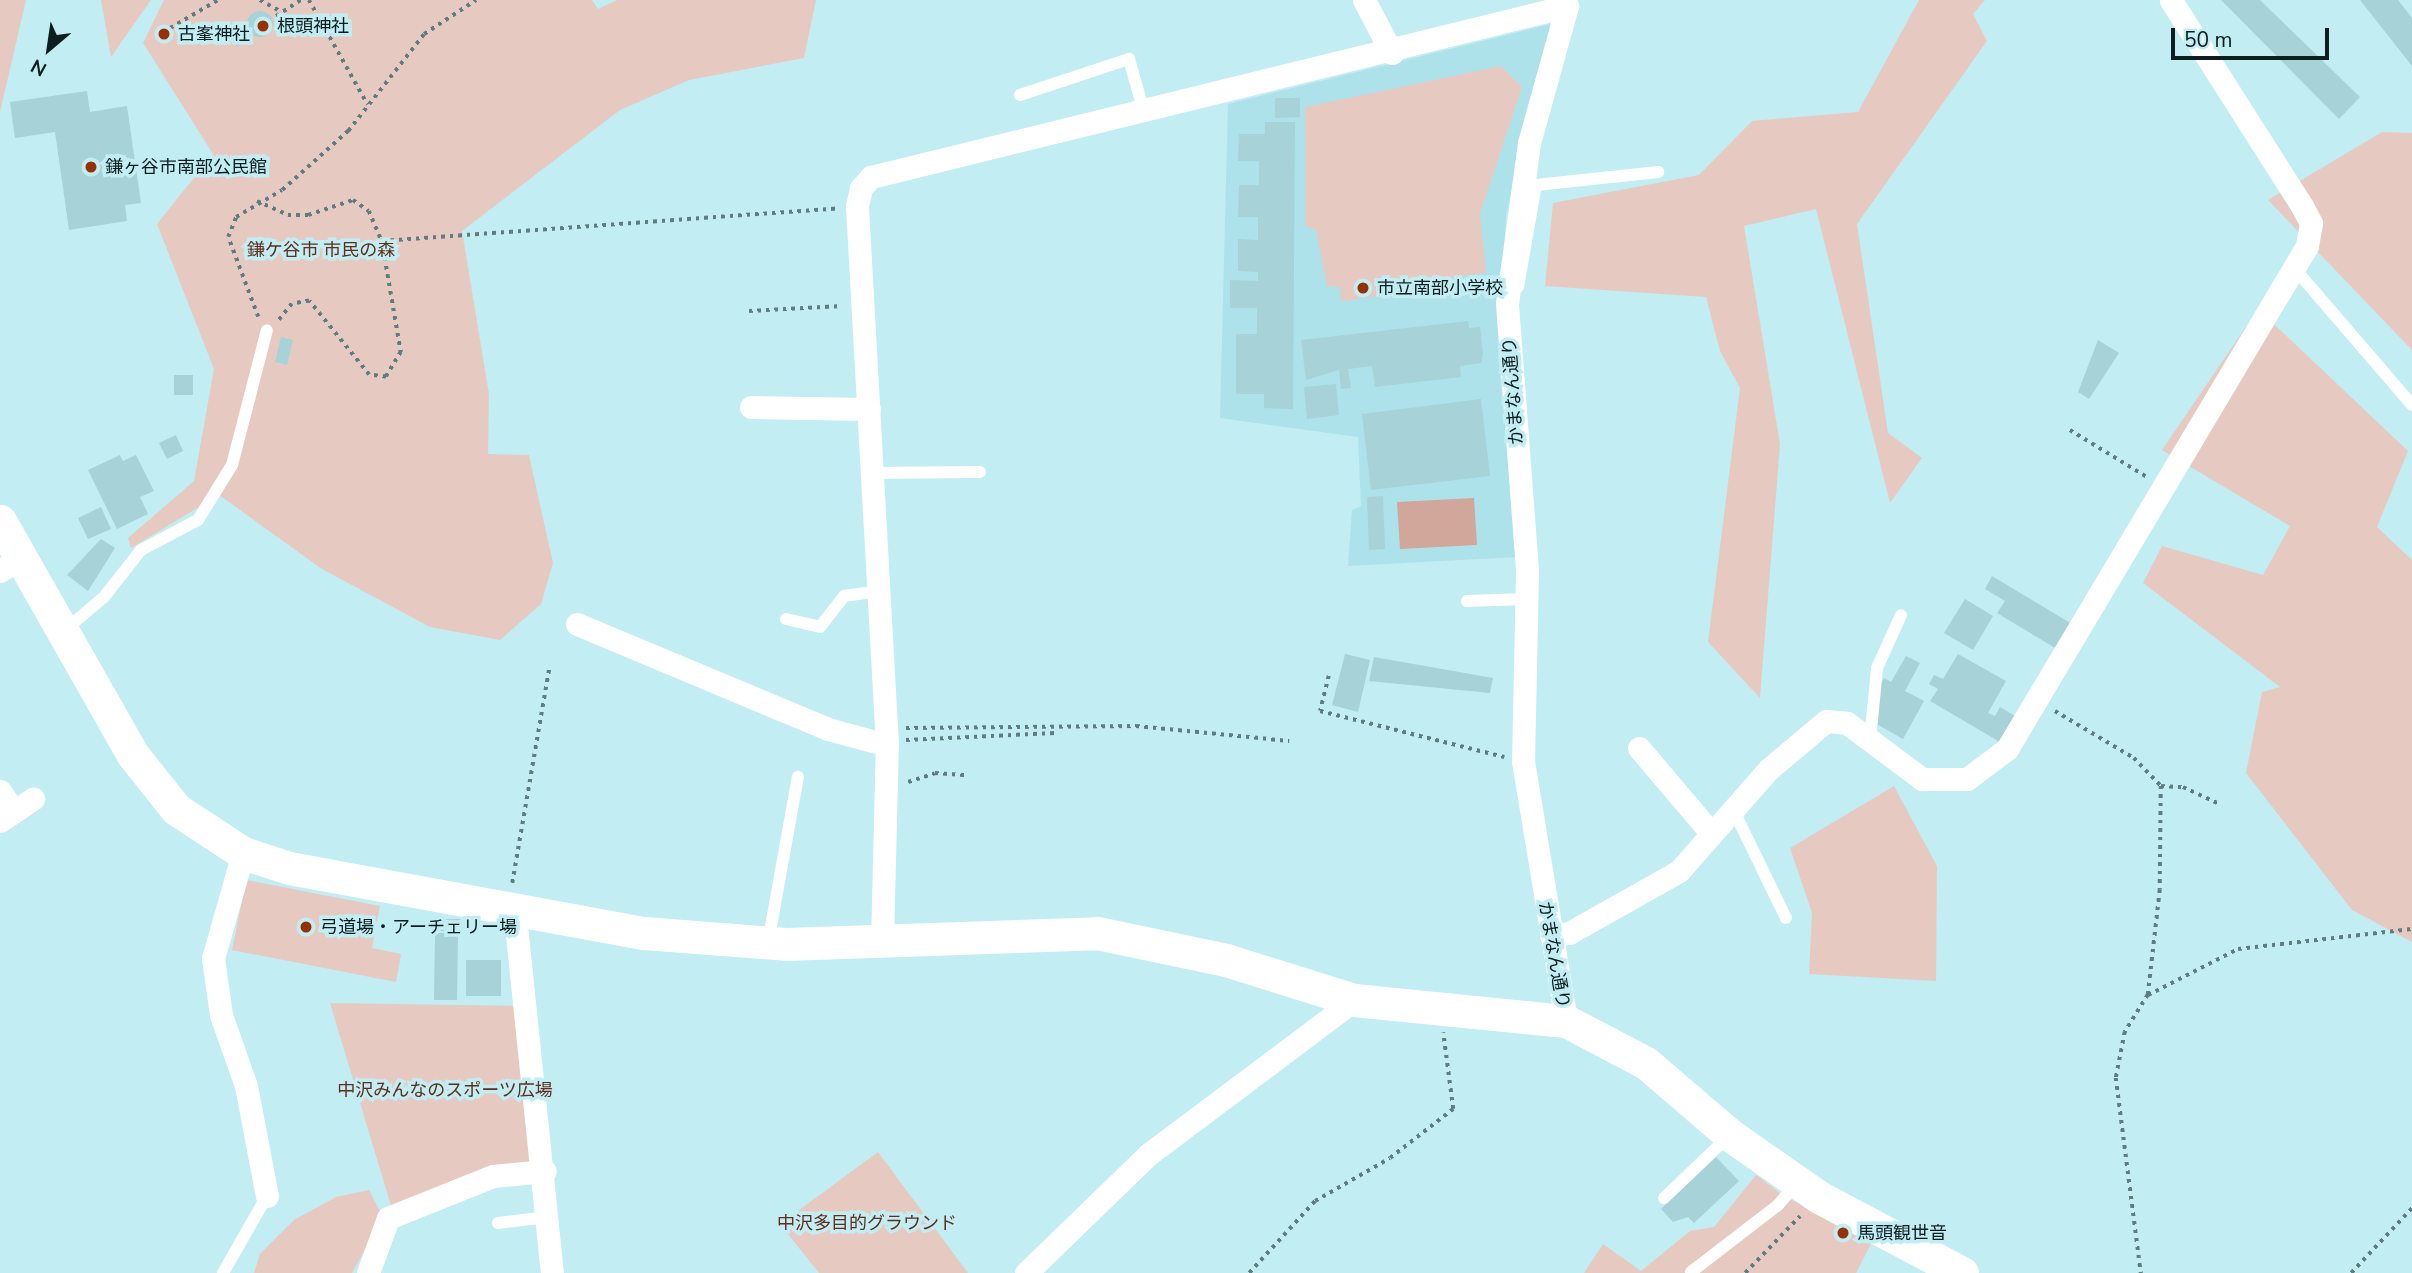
<!DOCTYPE html>
<meta charset="utf-8">
<style>
body{margin:0}
#map{position:relative;width:2412px;height:1273px;overflow:hidden;background:#c1edf3;font-family:"Nunito Sans","Noto Sans JP",sans-serif}
div>[style]{position:absolute}
[style*='--x']{left:calc(var(--x)*1px);top:calc(var(--y)*1px);width:calc(var(--w)*1px);rotate:calc(var(--a)*1deg)}
.built>*{inset:0;background:#ade2eb}
.green>*{inset:0;background:#e6cac1}
.water>*{inset:0;background:#d0a79a}
.building>*{inset:0;background:#a7d2d8}
.round{border-radius:50%}
.path>*{height:3.5px;margin-top:-1.75px;transform-origin:0;background:repeating-linear-gradient(90deg,#5f7c80 0 3.5px,transparent 0 8.5px)}
.lane>*{height:12px;margin:-6px;padding:0 6px;transform-origin:6px;border-radius:6px;background:#fff}
.street>*{height:23px;margin:-11.5px;padding:0 11.5px;transform-origin:11.5px;border-radius:11.5px;background:#fff}
.secondary>*{height:33px;margin:-16.5px;padding:0 16.5px;transform-origin:16.5px;border-radius:16.5px;background:#fff}
.dots>*{width:19px;height:19px;translate:-50% -50%;box-sizing:border-box;border:4px solid #c1edf3;border-radius:50%}
span{translate:-50% -50%;white-space:nowrap;text-align:center;line-height:1.15;-webkit-text-stroke:7px #c1edf3;paint-order:stroke}
.poi-label{font-size:18px;color:#0d1d20}
.left{translate:0 -50%;text-align:left}
.park-label{font-size:18px;color:#622d1b}
.street-label{font-size:18px;color:#0d1d20}
.north{position:absolute;left:14px;top:14px;width:70px;height:70px;-webkit-text-stroke:5px #c1edf3;paint-order:stroke;rotate:209deg;font-size:19px;font-weight:700;line-height:28px;text-align:center;color:#0d1d20}
.north::after{content:'';display:block;margin:auto;width:24px;height:32px;background:#0d1d20;clip-path:polygon(50% 0,100% 100%,50% 72%,0 100%)}
.scale{position:absolute;left:2171px;top:28px;width:158px;height:32px;box-sizing:border-box;border:4px solid #0d1d20;border-top:0;padding-left:9px;font-size:21px;line-height:24px;white-space:nowrap;color:#0d1d20;-webkit-text-stroke:5px #c1edf3;paint-order:stroke}
</style>
<div id="map">
<div class="built">
<i style="clip-path:polygon(1551px 24px,1506px 215px,1499px 361px,1517px 557px,1348px 566px,1352px 510px,1361px 506px,1358px 437px,1220px 418px,1228px 104px)"></i>
</div>
<div class="green">
<i style="clip-path:polygon(0 0,26px 0,0 112px)"></i>
<i style="clip-path:polygon(101px 0,151px 0,111px 57px)"></i>
<i style="clip-path:polygon(164px 0,592px 0,598px 9px,617px 0,816px 0,804px 58px,689px 80px,620px 110px,462px 231px,489px 394px,488px 454px,529px 455px,553px 563px,541px 604px,500px 640px,430px 627px,322px 569px,219px 495px,131px 548px,128px 538px,194px 481px,214px 369px,157px 224px,213px 154px,143px 43px)"></i>
<i style="clip-path:polygon(1919px 0,1985px 0,1973px 14px,1987px 41px,1857px 224px,1888px 433px,1922px 458px,1890px 503px,1816px 209px,1744px 226px,1780px 444px,1760px 698px,1708px 642px,1740px 388px,1720px 351px,1706px 297px,1545px 286px,1553px 203px,1699px 175px,1752px 121px,1858px 112px)"></i>
<i style="clip-path:polygon(1501px 66px,1522px 87px,1480px 214px,1486px 273px,1452px 277px,1450px 287px,1341px 301px,1340px 287px,1327px 286px,1316px 230px,1305px 226px,1305px 107px)"></i>
<i style="clip-path:polygon(2382px 132px,2412px 133px,2412px 350px,2268px 200px)"></i>
<i style="clip-path:polygon(2258px 309px,2408px 451px,2377px 527px,2412px 560px,2412px 942px,2352px 910px,2246px 773px,2262px 692px,2280px 687px,2143px 583px,2162px 546px,2263px 575px,2290px 526px,2162px 450px)"></i>
<i style="clip-path:polygon(1894px 786px,1937px 866px,1936px 981px,1809px 974px,1812px 913px,1790px 848px)"></i>
<i style="clip-path:polygon(246px 880px,380px 906px,372px 948px,401px 954px,396px 982px,232px 950px)"></i>
<i style="clip-path:polygon(330px 1003px,522px 1006px,539px 1164px,392px 1209px)"></i>
<i style="clip-path:polygon(878px 1152px,968px 1273px,819px 1273px,780px 1224px)"></i>
<i style="clip-path:polygon(1756px 1175px,1785px 1197px,1874px 1238px,1856px 1273px,1584px 1273px,1603px 1244px,1641px 1271px,1690px 1231px,1714px 1227px)"></i>
<i style="clip-path:polygon(369px 1190px,383px 1217px,352px 1273px,254px 1273px,260px 1254px,294px 1220px,336px 1197px)"></i>
</div>
<div class="water">
<i style="clip-path:polygon(1474px 498px,1477px 545px,1400px 549px,1397px 502px)"></i>
</div>
<div class="building">
<i style="clip-path:polygon(2221px 0,2260px 0,2360px 97px,2339px 119px)"></i>
<i style="clip-path:polygon(2360px 0,2398px 0,2412px 18px,2412px 66px)"></i>
<i class="round" style="left:247px;top:11px;width:26px;height:26px"></i>
<i style="clip-path:polygon(242px 28px,249px 39px,237px 47px,230px 36px)"></i>
<i style="clip-path:polygon(87px 91px,90px 112px,127px 106px,141px 203px,125px 205px,127px 221px,69px 230px,55px 132px,15px 138px,10px 102px)"></i>
<i style="clip-path:polygon(1275px 98px,1300px 98px,1300px 117px,1275px 118px)"></i>
<i style="clip-path:polygon(1265px 122px,1295px 122px,1293px 409px,1264px 408px,1264px 394px,1236px 394px,1236px 334px,1257px 334px,1257px 308px,1230px 308px,1230px 280px,1258px 281px,1258px 272px,1238px 271px,1238px 239px,1258px 240px,1258px 217px,1238px 217px,1239px 185px,1259px 185px,1259px 161px,1238px 161px,1239px 134px,1265px 134px)"></i>
<i style="clip-path:polygon(1468px 321px,1469px 328px,1480px 327px,1483px 354px,1481px 363px,1460px 366px,1461px 377px,1375px 387px,1372px 366px,1348px 369px,1351px 388px,1341px 389px,1339px 370px,1306px 380px,1301px 340px)"></i>
<i style="clip-path:polygon(281px 337px,293px 340px,287px 365px,275px 362px)"></i>
<i style="clip-path:polygon(2098px 340px,2119px 353px,2089px 399px,2078px 392px)"></i>
<i style="clip-path:polygon(174px 375px,193px 375px,193px 395px,174px 395px)"></i>
<i style="clip-path:polygon(1336px 384px,1339px 415px,1307px 419px,1304px 387px)"></i>
<i style="clip-path:polygon(1481px 399px,1490px 476px,1371px 490px,1362px 414px)"></i>
<i style="clip-path:polygon(176px 435px,183px 451px,167px 459px,159px 443px)"></i>
<i style="clip-path:polygon(120px 455px,123px 461px,136px 455px,154px 491px,140px 497px,148px 514px,117px 529px,88px 470px)"></i>
<i style="clip-path:polygon(1383px 496px,1385px 549px,1369px 550px,1367px 497px)"></i>
<i style="clip-path:polygon(101px 507px,111px 529px,88px 539px,78px 518px)"></i>
<i style="clip-path:polygon(101px 539px,115px 548px,88px 591px,67px 575px)"></i>
<i style="clip-path:polygon(1992px 576px,2072px 624px,2057px 649px,1997px 613px,2005px 601px,1985px 589px)"></i>
<i style="clip-path:polygon(1965px 599px,1993px 616px,1973px 650px,1944px 633px)"></i>
<i style="clip-path:polygon(1345px 654px,1370px 660px,1358px 712px,1332px 705px)"></i>
<i style="clip-path:polygon(1958px 654px,2006px 681px,1988px 713px,1995px 716px,2000px 707px,2015px 716px,2000px 742px,1930px 701px,1938px 689px,1929px 684px,1934px 675px,1943px 679px)"></i>
<i style="clip-path:polygon(1906px 656px,1920px 663px,1905px 691px,1924px 701px,1903px 739px,1873px 722px,1875px 694px,1884px 678px,1891px 682px)"></i>
<i style="clip-path:polygon(1374px 657px,1493px 678px,1490px 693px,1369px 681px)"></i>
<i style="clip-path:polygon(441px 919px,460px 919px,460px 930px,441px 931px)"></i>
<i style="clip-path:polygon(435px 933px,458px 933px,457px 1000px,434px 1000px)"></i>
<i style="clip-path:polygon(466px 960px,501px 960px,501px 996px,466px 996px)"></i>
<i style="clip-path:polygon(1716px 1157px,1739px 1181px,1694px 1223px,1688px 1217px,1673px 1222px,1661px 1209px)"></i>
</div>
<div class="path">
<i style="--x:260;--y:0;--w:25;--a:29"></i>
<i style="--x:309;--y:0;--w:120;--a:60.7"></i>
<i style="--x:276;--y:16;--w:30;--a:-33"></i>
<i style="--x:170;--y:28;--w:56;--a:-30.3"></i>
<i style="--x:257;--y:201;--w:34;--a:24"></i>
<i style="--x:288;--y:215;--w:20;--a:0"></i>
<i style="--x:308;--y:215;--w:47;--a:-18.4"></i>
<i style="--x:353;--y:200;--w:19;--a:35"></i>
<i style="--x:369;--y:211;--w:33;--a:67"></i>
<i style="--x:382;--y:241;--w:113;--a:80.3"></i>
<i style="--x:401;--y:352;--w:29;--a:121"></i>
<i style="--x:386;--y:377;--w:17;--a:-173"></i>
<i style="--x:369;--y:375;--w:95;--a:-129"></i>
<i style="--x:309;--y:301;--w:17;--a:170"></i>
<i style="--x:292;--y:304;--w:21;--a:129"></i>
<i style="--x:382;--y:241;--w:456;--a:-4.1"></i>
<i style="--x:749;--y:311;--w:93;--a:-3.1"></i>
<i style="--x:258;--y:317;--w:85;--a:-110.6"></i>
<i style="--x:228;--y:237;--w:22;--a:-68"></i>
<i style="--x:236;--y:217;--w:53;--a:-30.4"></i>
<i style="--x:282;--y:190;--w:89;--a:-41.8"></i>
<i style="--x:348;--y:131;--w:123;--a:-51.9"></i>
<i style="--x:424;--y:34;--w:62;--a:-33.2"></i>
<i style="--x:2070;--y:430;--w:90;--a:31.4"></i>
<i style="--x:1329;--y:676;--w:36;--a:104"></i>
<i style="--x:1320;--y:711;--w:190;--a:14"></i>
<i style="--x:2055;--y:711;--w:92;--a:30.7"></i>
<i style="--x:2134;--y:758;--w:39;--a:46"></i>
<i style="--x:2161;--y:786;--w:104;--a:90.6"></i>
<i style="--x:2160;--y:890;--w:106;--a:96.5"></i>
<i style="--x:2148;--y:995;--w:44;--a:121.9"></i>
<i style="--x:2125;--y:1032;--w:47;--a:101.1"></i>
<i style="--x:2116;--y:1078;--w:197;--a:82.7"></i>
<i style="--x:906;--y:728;--w:230;--a:-0.5"></i>
<i style="--x:1136;--y:726;--w:154;--a:5.6"></i>
<i style="--x:906;--y:740;--w:149;--a:-2.7"></i>
<i style="--x:908;--y:782;--w:28;--a:-18"></i>
<i style="--x:935;--y:773;--w:32;--a:4"></i>
<i style="--x:2161;--y:786;--w:22;--a:3"></i>
<i style="--x:2183;--y:787;--w:40;--a:25"></i>
<i style="--x:512;--y:883;--w:217;--a:-80.2"></i>
<i style="--x:2148;--y:995;--w:101;--a:-27.1"></i>
<i style="--x:2238;--y:949;--w:175;--a:-6.6"></i>
<i style="--x:1249;--y:1273;--w:98;--a:-47.5"></i>
<i style="--x:1315;--y:1201;--w:86;--a:-29.8"></i>
<i style="--x:1390;--y:1158;--w:80;--a:-37.9"></i>
<i style="--x:1453;--y:1109;--w:77;--a:-97.5"></i>
<i style="--x:1745;--y:1273;--w:79;--a:-46"></i>
<i style="--x:2351;--y:1273;--w:89;--a:-46.8"></i>
</div>
<div class="lane">
<i style="--x:1020;--y:95;--w:115;--a:-18.3"></i>
<i style="--x:1129;--y:59;--w:55;--a:74.2"></i>
<i style="--x:2295;--y:269;--w:179;--a:49.3"></i>
<i style="--x:1518;--y:287;--w:104;--a:-80"></i>
<i style="--x:1536;--y:185;--w:123;--a:-6.1"></i>
<i style="--x:874;--y:473;--w:106;--a:-0.5"></i>
<i style="--x:1467;--y:601;--w:60;--a:-1.9"></i>
<i style="--x:786;--y:619;--w:35;--a:13"></i>
<i style="--x:820;--y:627;--w:39;--a:-52"></i>
<i style="--x:844;--y:596;--w:37;--a:-8"></i>
<i style="--x:64;--y:631;--w:52;--a:-40.4"></i>
<i style="--x:104;--y:597;--w:60;--a:-51.8"></i>
<i style="--x:141;--y:550;--w:64;--a:-27.8"></i>
<i style="--x:198;--y:520;--w:65;--a:-58.3"></i>
<i style="--x:232;--y:465;--w:139;--a:-75.5"></i>
<i style="--x:1870;--y:740;--w:72;--a:-84.4"></i>
<i style="--x:1877;--y:668;--w:58;--a:-65.6"></i>
<i style="--x:1733;--y:809;--w:121;--a:64.1"></i>
<i style="--x:768;--y:943;--w:169;--a:-79.8"></i>
<i style="--x:1664;--y:1198;--w:91;--a:-43.7"></i>
<i style="--x:498;--y:1223;--w:50;--a:-6.8"></i>
<i style="--x:1691;--y:1272;--w:110;--a:-37.6"></i>
<i style="--x:1778;--y:1205;--w:29;--a:-49"></i>
<i style="--x:223;--y:1273;--w:89;--a:-60.3"></i>
</div>
<div class="street">
<i style="--x:1364;--y:0;--w:60;--a:62.2"></i>
<i style="--x:751;--y:407;--w:118;--a:1"></i>
<i style="--x:0;--y:571;--w:27;--a:-34"></i>
<i style="--x:577;--y:624;--w:272;--a:22.7"></i>
<i style="--x:828;--y:729;--w:61;--a:15.2"></i>
<i style="--x:1639;--y:748;--w:111;--a:49.7"></i>
<i style="--x:0;--y:791;--w:25;--a:56"></i>
<i style="--x:0;--y:821;--w:40;--a:-34"></i>
<i style="--x:243;--y:853;--w:109;--a:105.9"></i>
<i style="--x:213;--y:958;--w:58;--a:82"></i>
<i style="--x:221;--y:1015;--w:75;--a:70.6"></i>
<i style="--x:246;--y:1086;--w:112;--a:79.2"></i>
<i style="--x:514;--y:906;--w:369;--a:84.1"></i>
<i style="--x:1551;--y:935;--w:18;--a:-6"></i>
<i style="--x:1569;--y:933;--w:126;--a:-29.4"></i>
<i style="--x:1679;--y:871;--w:136;--a:-48.6"></i>
<i style="--x:1769;--y:769;--w:75;--a:-40.1"></i>
<i style="--x:1826;--y:721;--w:21;--a:5"></i>
<i style="--x:1847;--y:723;--w:94;--a:36.7"></i>
<i style="--x:1922;--y:779;--w:45;--a:0"></i>
<i style="--x:1967;--y:779;--w:50;--a:-36.9"></i>
<i style="--x:2007;--y:749;--w:586;--a:-59.19"></i>
<i style="--x:2307;--y:246;--w:23;--a:-80"></i>
<i style="--x:2311;--y:223;--w:19;--a:-118"></i>
<i style="--x:2302;--y:206;--w:244;--a:-122.5"></i>
<i style="--x:882;--y:943;--w:198;--a:-88.6"></i>
<i style="--x:887;--y:745;--w:540;--a:-93.19"></i>
<i style="--x:857;--y:206;--w:18;--a:-77"></i>
<i style="--x:861;--y:188;--w:15;--a:-48"></i>
<i style="--x:871;--y:177;--w:717;--a:-13.8"></i>
<i style="--x:1567;--y:6;--w:142;--a:105.5"></i>
<i style="--x:1529;--y:143;--w:162;--a:97.8"></i>
<i style="--x:1507;--y:304;--w:269;--a:85.7"></i>
<i style="--x:1527;--y:572;--w:189;--a:91.2"></i>
<i style="--x:1523;--y:761;--w:264;--a:80.6"></i>
<i style="--x:368;--y:1273;--w:59;--a:-70"></i>
<i style="--x:388;--y:1218;--w:113;--a:-21.8"></i>
<i style="--x:493;--y:1176;--w:52;--a:-5.5"></i>
<i style="--x:1026;--y:1273;--w:171;--a:-44.1"></i>
<i style="--x:1149;--y:1154;--w:256;--a:-36.9"></i>
</div>
<div class="secondary">
<i style="--x:0;--y:521;--w:269;--a:60.4"></i>
<i style="--x:133;--y:755;--w:69;--a:51.5"></i>
<i style="--x:176;--y:809;--w:80;--a:33.3"></i>
<i style="--x:243;--y:853;--w:48;--a:18.1"></i>
<i style="--x:289;--y:868;--w:361;--a:10.4"></i>
<i style="--x:644;--y:933;--w:142;--a:4.4"></i>
<i style="--x:786;--y:944;--w:311;--a:-2"></i>
<i style="--x:1097;--y:933;--w:132;--a:11.8"></i>
<i style="--x:1226;--y:960;--w:134;--a:17.4"></i>
<i style="--x:1354;--y:1000;--w:213;--a:5.7"></i>
<i style="--x:1566;--y:1021;--w:90;--a:27.7"></i>
<i style="--x:1646;--y:1063;--w:111;--a:40.6"></i>
<i style="--x:1730;--y:1135;--w:108;--a:34.9"></i>
<i style="--x:1819;--y:1197;--w:162;--a:28"></i>
</div>
<div class="dots">
<i style="left:263px;top:26px;background:#973104"></i>
<i style="left:164px;top:34px;background:#973104"></i>
<i style="left:91px;top:167px;background:#973104"></i>
<i style="left:1363px;top:288px;background:#973104"></i>
<i style="left:306px;top:927px;background:#973104"></i>
<i style="left:1843px;top:1233px;background:#973104"></i>
</div>
<div class="poi-label">
<span class="left" style="left:277px;top:26px">根頭神社</span>
<span class="left" style="left:178px;top:34px">古峯神社</span>
<span class="left" style="left:105px;top:167px">鎌ヶ谷市南部公民館</span>
<span class="left" style="left:1377px;top:288px">市立南部小学校</span>
<span class="left" style="left:320px;top:927px">弓道場・アーチェリー場</span>
<span class="left" style="left:1857px;top:1233px">馬頭観世音</span>
</div>
<div class="park-label">
<span style="left:321px;top:250px">鎌ケ谷市 市民の森</span>
<span style="left:445px;top:1090px">中沢みんなのスポーツ広場</span>
<span style="left:867px;top:1223px">中沢多目的グラウンド</span>
</div>
<div class="street-label">
<span style="left:1513px;top:391px;rotate:-94deg">かまなん通り</span>
<span style="left:1554px;top:955px;rotate:80deg">かまなん通り</span>
</div>
<div class="north">N</div>
<div class="scale">50 m</div>
</div>
